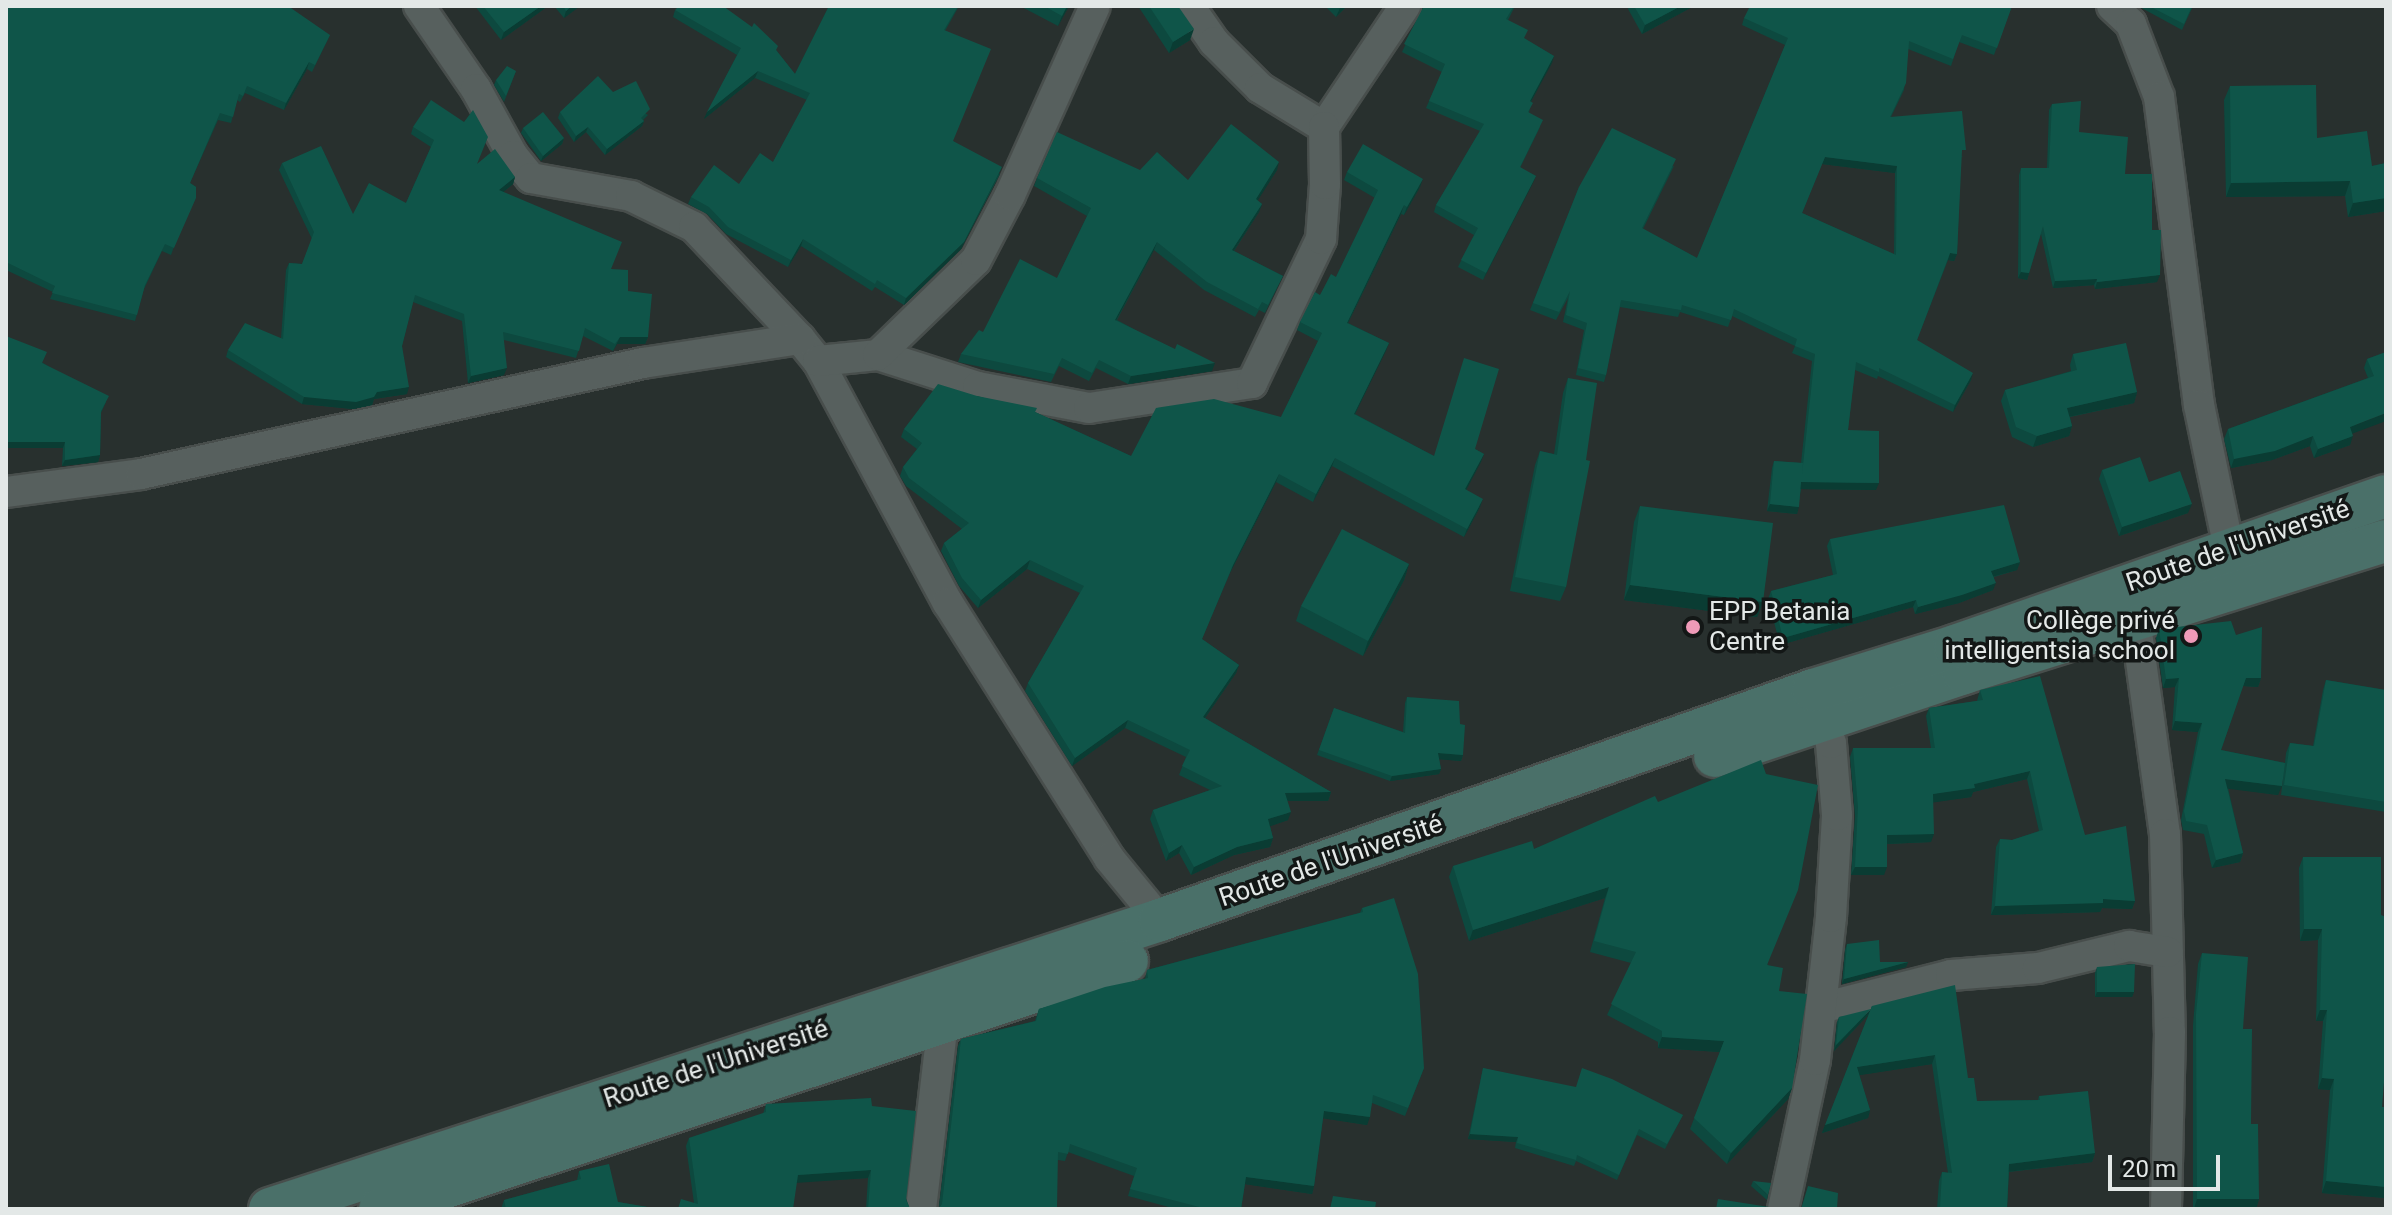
<!DOCTYPE html>
<meta charset="utf-8">
<style>
body{margin:0}
#map{position:relative;width:2392px;height:1215px;overflow:hidden;background:#28302e;font-family:Roboto,sans-serif}
div>[style]{position:absolute}
[style*='--x']{left:calc(var(--x)*1px);top:calc(var(--y)*1px);width:calc(var(--w)*1px);rotate:calc(var(--a)*1deg)}
.roads{filter:drop-shadow(2px 0 #484e4c) drop-shadow(-2px 0 #484e4c) drop-shadow(0 2px #484e4c) drop-shadow(0 -2px #484e4c)}
.minor>*{height:30px;margin:-15px;padding:0 15px;transform-origin:15px;border-radius:15px;background:#57605e}
.secondary>*{height:42px;margin:-21px;padding:0 21px;transform-origin:21px;border-radius:21px;background:#4a7069}
.wall>*{inset:0;background:#0d493f}
.shaded-wall>*{inset:0;background:#0a3c33}
.building>*{inset:0;background:#0f5549}
.dots>*{width:22px;height:22px;translate:-50% -50%;box-sizing:border-box;border:4px solid #131716;border-radius:50%}
span{translate:-50% -50%;white-space:nowrap;text-align:center;line-height:1.15;-webkit-text-stroke:7px #131716;paint-order:stroke}
.street-label{font-size:26px;color:#e3e8e7}
.poi-label{font-size:26px;color:#e3e8e7}
.left{translate:0 -50%;text-align:left}
.right{translate:-100% -50%;text-align:right}
.frame{position:absolute;inset:0;border:8px solid #e3e8e7;pointer-events:none}
.scale{position:absolute;left:2108px;top:1155px;width:112px;height:36px;box-sizing:border-box;border:4px solid #e3e8e7;border-top:0;padding-left:10px;font-size:24px;line-height:28px;white-space:nowrap;color:#e3e8e7;-webkit-text-stroke:6px #131716;paint-order:stroke}
</style>
<div id="map">
<div class="roads">
<div class="minor">
<i style="--x:419;--y:6;--w:101;--a:55.5"></i>
<i style="--x:476;--y:89;--w:77;--a:61.1"></i>
<i style="--x:513;--y:156;--w:28;--a:51"></i>
<i style="--x:531;--y:178;--w:102;--a:10.2"></i>
<i style="--x:631;--y:196;--w:70;--a:26.2"></i>
<i style="--x:694;--y:227;--w:154;--a:46.6"></i>
<i style="--x:800;--y:339;--w:28;--a:51"></i>
<i style="--x:818;--y:361;--w:275;--a:61.8"></i>
<i style="--x:948;--y:603;--w:302;--a:57.7"></i>
<i style="--x:1109;--y:858;--w:80;--a:50.6"></i>
<i style="--x:1189;--y:6;--w:44;--a:55.2"></i>
<i style="--x:1214;--y:42;--w:65;--a:45"></i>
<i style="--x:1260;--y:88;--w:75;--a:31.4"></i>
<i style="--x:1324;--y:127;--w:146;--a:-56.2"></i>
<i style="--x:2112;--y:6;--w:26;--a:43"></i>
<i style="--x:2131;--y:24;--w:78;--a:69"></i>
<i style="--x:2159;--y:97;--w:311;--a:82.6"></i>
<i style="--x:2199;--y:405;--w:146;--a:78.2"></i>
<i style="--x:878;--y:355;--w:105;--a:17.7"></i>
<i style="--x:978;--y:387;--w:113;--a:10.7"></i>
<i style="--x:1089;--y:408;--w:165;--a:-8.7"></i>
<i style="--x:1252;--y:383;--w:160;--a:-64.4"></i>
<i style="--x:1321;--y:239;--w:55;--a:-85.8"></i>
<i style="--x:1325;--y:184;--w:57;--a:-91"></i>
<i style="--x:818;--y:361;--w:60;--a:-5.7"></i>
<i style="--x:878;--y:355;--w:136;--a:-44.1"></i>
<i style="--x:976;--y:260;--w:73;--a:-62.4"></i>
<i style="--x:1010;--y:195;--w:207;--a:-65.8"></i>
<i style="--x:6;--y:492;--w:136;--a:-7.6"></i>
<i style="--x:141;--y:474;--w:514;--a:-12.47"></i>
<i style="--x:643;--y:363;--w:159;--a:-8.7"></i>
<i style="--x:2135;--y:618;--w:218;--a:82.1"></i>
<i style="--x:2165;--y:834;--w:198;--a:88.6"></i>
<i style="--x:2170;--y:1032;--w:177;--a:91.3"></i>
<i style="--x:1821;--y:1008;--w:134;--a:-14.2"></i>
<i style="--x:1951;--y:975;--w:87;--a:-4.6"></i>
<i style="--x:2038;--y:968;--w:94;--a:-13.6"></i>
<i style="--x:2129;--y:946;--w:39;--a:9"></i>
<i style="--x:921;--y:1209;--w:187;--a:-83.3"></i>
<i style="--x:1783;--y:1209;--w:152;--a:-77.9"></i>
<i style="--x:1815;--y:1060;--w:144;--a:-83.6"></i>
<i style="--x:1831;--y:917;--w:102;--a:-86.6"></i>
<i style="--x:1837;--y:815;--w:72;--a:-94.8"></i>
<i style="--x:1831;--y:743;--w:26;--a:-111"></i>
</div>
<div class="secondary">
<i style="--x:1715;--y:756;--w:262;--a:-18.4"></i>
<i style="--x:1964;--y:673;--w:442;--a:-17.4"></i>
<i style="--x:270;--y:1209;--w:936;--a:-17.99"></i>
<i style="--x:1160;--y:920;--w:692;--a:-19.4"></i>
<i style="--x:1813;--y:690;--w:149;--a:-17.2"></i>
<i style="--x:1955;--y:646;--w:456;--a:-19.2"></i>
<i style="--x:380;--y:1209;--w:787;--a:-18.37"></i>
</div>
</div>
<div class="wall">
<i style="clip-path:polygon(6px 6px,330px 35px,312px 72px,307px 69px,284px 110px,245px 93px,240px 102px,237px 100px,231px 123px,218px 120px,190px 183px,196px 187px,171px 255px,162px 251px,144px 289px,135px 321px,50px 299px,53px 292px,6px 270px)"></i>
<i style="clip-path:polygon(475px 6px,548px 6px,501px 40px)"></i>
<i style="clip-path:polygon(554px 6px,580px 6px,564px 18px)"></i>
<i style="clip-path:polygon(829px 6px,959px 6px,945px 31px,953px 141px,1000px 174px,961px 249px,904px 305px,875px 287px,872px 291px,801px 246px,788px 267px,726px 234px,707px 214px,688px 204px,691px 197px,739px 184px,773px 162px,807px 100px,755px 78px,704px 119px,737px 55px,673px 17px,675px 10px,776px 50px,795px 74px)"></i>
<i style="clip-path:polygon(1020px 6px,1069px 6px,1058px 26px)"></i>
<i style="clip-path:polygon(1138px 6px,1178px 6px,1190px 40px,1169px 53px)"></i>
<i style="clip-path:polygon(1325px 6px,1347px 6px,1336px 17px)"></i>
<i style="clip-path:polygon(1424px 6px,1515px 6px,1508px 20px,1525px 39px,1554px 56px,1531px 102px,1529px 113px,1540px 127px,1520px 168px,1536px 176px,1483px 280px,1458px 267px,1474px 235px,1434px 212px,1436px 205px,1480px 131px,1426px 108px,1442px 72px,1402px 52px)"></i>
<i style="clip-path:polygon(1629px 6px,1694px 6px,1642px 34px,1628px 9px)"></i>
<i style="clip-path:polygon(evenodd,2012px 6px,1994px 55px,1959px 42px,1951px 66px,1908px 49px,1904px 90px,1891px 117px,1963px 157px,1961px 157px,1957px 254px,1954px 261px,1948px 260px,1917px 340px,1971px 380px,1953px 412px,1878px 376px,1877px 379px,1855px 370px,1848px 430px,1876px 490px,1801px 489px,1797px 514px,1767px 511px,1772px 468px,1774px 461px,1801px 463px,1812px 361px,1792px 353px,1795px 346px,1732px 316px,1728px 327px,1680px 312px,1678px 317px,1620px 307px,1606px 375px,1604px 382px,1576px 375px,1584px 330px,1563px 322px,1568px 298px,1556px 320px,1530px 310px,1579px 187px,1674px 166px,1643px 229px,1697px 258px,1785px 45px,1742px 25px,1744px 18px,2012px 6px,1822px 164px,1895px 173px,1894px 254px,1802px 213px,1822px 164px)"></i>
<i style="clip-path:polygon(2138px 6px,2193px 6px,2182px 30px)"></i>
<i style="clip-path:polygon(516px 71px,504px 102px,494px 85px,496px 80px)"></i>
<i style="clip-path:polygon(2230px 86px,2317px 138px,2372px 166px,2386px 163px,2386px 211px,2348px 217px,2345px 196px,2226px 197px,2224px 100px)"></i>
<i style="clip-path:polygon(613px 92px,648px 115px,643px 120px,644px 121px,642px 126px,605px 155px,586px 132px,574px 142px,558px 118px,560px 112px)"></i>
<i style="clip-path:polygon(2052px 104px,2079px 132px,2125px 174px,2152px 230px,2157px 282px,2095px 289px,2094px 285px,2053px 288px,2041px 234px,2027px 280px,2018px 278px,2019px 175px,2021px 168px,2047px 168px,2049px 110px)"></i>
<i style="clip-path:polygon(413px 127px,478px 164px,515px 177px,513px 184px,503px 192px,611px 269px,628px 291px,648px 337px,645px 344px,617px 344px,613px 351px,583px 336px,576px 358px,504px 340px,504px 375px,468px 383px,462px 321px,413px 302px,402px 346px,407px 394px,374px 399px,372px 405px,353px 409px,302px 404px,226px 357px,228px 350px,281px 338px,286px 270px,289px 263px,302px 264px,312px 239px,279px 170px,282px 163px,353px 214px,406px 203px,431px 147px,411px 134px)"></i>
<i style="clip-path:polygon(523px 128px,564px 138px,562px 144px,541px 161px,521px 133px)"></i>
<i style="clip-path:polygon(1140px 170px,1188px 180px,1277px 170px,1257px 200px,1262px 204px,1259px 212px,1234px 251px,1283px 276px,1265px 313px,1259px 310px,1255px 317px,1204px 290px,1154px 250px,1117px 320px,1212px 371px,1128px 384px,1096px 368px,1089px 381px,1059px 366px,1051px 382px,958px 362px,961px 354px,983px 332px,1057px 278px,1087px 216px,1034px 186px,1037px 178px)"></i>
<i style="clip-path:polygon(1347px 172px,1420px 187px,1404px 215px,1401px 214px,1348px 323px,1389px 343px,1355px 414px,1434px 456px,1475px 449px,1484px 454px,1466px 490px,1480px 507px,1464px 537px,1332px 466px,1313px 502px,1276px 482px,1230px 573px,1202px 639px,1239px 665px,1236px 673px,1205px 718px,1331px 792px,1328px 801px,1287px 801px,1288px 820px,1270px 826px,1273px 838px,1270px 847px,1234px 855px,1191px 875px,1179px 853px,1166px 861px,1150px 819px,1153px 810px,1210px 790px,1179px 775px,1186px 757px,1125px 728px,1072px 766px,1025px 691px,1028px 683px,1080px 593px,1027px 569px,978px 608px,959px 586px,941px 551px,944px 543px,962px 529px,906px 486px,900px 476px,903px 467px,917px 449px,901px 437px,904px 429px,977px 396px,1035px 412px,1131px 456px,1281px 417px,1318px 341px,1297px 330px,1300px 322px,1320px 295px,1336px 277px,1375px 198px,1344px 180px)"></i>
<i style="clip-path:polygon(6px 336px,43px 363px,106px 402px,101px 413px,100px 455px,98px 462px,62px 466px,63px 448px,6px 448px)"></i>
<i style="clip-path:polygon(2386px 352px,2352px 434px,2350px 445px,2314px 458px,2310px 446px,2272px 460px,2231px 468px,2224px 439px,2228px 429px,2368px 378px,2364px 368px,2367px 359px)"></i>
<i style="clip-path:polygon(2073px 354px,2137px 392px,2134px 403px,2070px 417px,2072px 426px,2069px 436px,2033px 447px,2012px 437px,2001px 401px,2005px 390px,2071px 371px,2070px 365px)"></i>
<i style="clip-path:polygon(1568px 378px,1586px 460px,1566px 587px,1560px 601px,1510px 591px,1535px 465px,1540px 451px,1554px 454px,1563px 393px)"></i>
<i style="clip-path:polygon(2102px 470px,2149px 482px,2188px 513px,2119px 536px,2099px 479px)"></i>
<i style="clip-path:polygon(1640px 506px,1763px 602px,1757px 617px,1624px 600px,1634px 522px)"></i>
<i style="clip-path:polygon(1830px 539px,2020px 562px,2017px 570px,1994px 577px,1993px 590px,1959px 603px,1915px 614px,1913px 607px,1780px 645px,1768px 599px,1771px 591px,1833px 575px,1827px 546px)"></i>
<i style="clip-path:polygon(1409px 564px,1404px 580px,1363px 656px,1296px 621px,1301px 606px)"></i>
<i style="clip-path:polygon(2159px 629px,2236px 635px,2261px 678px,2258px 687px,2243px 686px,2221px 750px,2285px 763px,2286px 753px,2290px 743px,2313px 746px,2323px 690px,2326px 680px,2385px 690px,2386px 683px,2386px 812px,2281px 795px,2283px 778px,2278px 795px,2228px 788px,2243px 853px,2240px 862px,2212px 868px,2204px 834px,2183px 830px,2181px 820px,2198px 732px,2172px 730px,2175px 687px,2163px 688px,2156px 638px)"></i>
<i style="clip-path:polygon(1980px 690px,2085px 835px,2135px 901px,2132px 909px,2102px 908px,2100px 912px,1991px 915px,1996px 847px,2000px 839px,2012px 840px,2039px 831px,2027px 779px,1973px 792px,1971px 797px,1933px 802px,1931px 842px,1887px 844px,1884px 875px,1851px 875px,1855px 816px,1850px 757px,1853px 748px,1931px 748px,1926px 716px,1929px 708px,1977px 701px)"></i>
<i style="clip-path:polygon(1407px 697px,1463px 755px,1461px 761px,1439px 759px,1441px 769px,1439px 774px,1390px 781px,1317px 755px,1334px 708px,1403px 732px,1405px 703px)"></i>
<i style="clip-path:polygon(1658px 802px,1768px 965px,1779px 991px,1792px 1088px,1788px 1099px,1727px 1164px,1690px 1129px,1720px 1052px,1658px 1048px,1658px 1042px,1607px 1015px,1631px 963px,1590px 952px,1605px 898px,1469px 941px,1449px 877px,1453px 866px,1534px 849px)"></i>
<i style="clip-path:polygon(2303px 857px,2382px 1107px,2386px 1107px,2386px 1198px,2322px 1193px,2330px 1090px,2318px 1089px,2323px 1021px,2316px 1021px,2318px 940px,2300px 941px,2299px 868px)"></i>
<i style="clip-path:polygon(1362px 908px,1424px 1068px,1405px 1116px,1372px 1103px,1367px 1125px,1323px 1118px,1314px 1186px,1312px 1194px,1245px 1184px,1241px 1209px,1176px 1209px,1128px 1196px,1134px 1176px,1068px 1152px,1065px 1161px,1058px 1160px,939px 1206px,958px 1046px,961px 1039px,1035px 1021px,1039px 1009px,1145px 979px,1147px 970px,1360px 913px)"></i>
<i style="clip-path:polygon(1847px 944px,1880px 962px,1908px 962px,1906px 967px,1842px 984px,1845px 950px)"></i>
<i style="clip-path:polygon(2202px 953px,2243px 1029px,2251px 1124px,2259px 1199px,2256px 1209px,2193px 1209px,2193px 1025px,2198px 964px)"></i>
<i style="clip-path:polygon(2097px 967px,2134px 992px,2132px 997px,2095px 997px,2095px 973px)"></i>
<i style="clip-path:polygon(1872px 1006px,1968px 1078px,1977px 1101px,2038px 1100px,2039px 1096px,2095px 1153px,2092px 1162px,2009px 1172px,2007px 1209px,1937px 1209px,1939px 1181px,1942px 1172px,1948px 1173px,1932px 1064px,1859px 1075px,1870px 1110px,1868px 1118px,1822px 1133px)"></i>
<i style="clip-path:polygon(1869px 1014px,1834px 1051px,1837px 1022px,1839px 1017px)"></i>
<i style="clip-path:polygon(1483px 1068px,1683px 1115px,1665px 1149px,1637px 1135px,1617px 1180px,1576px 1161px,1574px 1166px,1515px 1148px,1516px 1142px,1468px 1139px)"></i>
<i style="clip-path:polygon(766px 1104px,872px 1106px,910px 1209px,866px 1209px,868px 1178px,797px 1182px,678px 1209px,694px 1203px,686px 1146px,689px 1138px,763px 1114px)"></i>
<i style="clip-path:polygon(579px 1171px,618px 1202px,659px 1209px,501px 1209px,504px 1200px,577px 1180px)"></i>
<i style="clip-path:polygon(1753px 1181px,1768px 1195px,1767px 1200px,1751px 1186px)"></i>
</div>
<div class="shaded-wall">
<i style="clip-path:polygon(541px 6px,548px 6px,501px 40px,504px 32px)"></i>
<i style="clip-path:polygon(572px 6px,580px 6px,564px 18px,566px 11px)"></i>
<i style="clip-path:polygon(1067px 6px,1069px 6px,1058px 26px,1062px 16px)"></i>
<i style="clip-path:polygon(1341px 6px,1347px 6px,1336px 17px,1340px 8px)"></i>
<i style="clip-path:polygon(1681px 6px,1694px 6px,1642px 34px,1645px 25px)"></i>
<i style="clip-path:polygon(1194px 29px,1190px 40px,1169px 53px,1173px 42px)"></i>
<i style="clip-path:polygon(1554px 56px,1552px 63px,1527px 109px,1530px 101px)"></i>
<i style="clip-path:polygon(309px 62px,307px 69px,284px 110px,286px 103px)"></i>
<i style="clip-path:polygon(758px 71px,755px 78px,704px 119px,707px 112px)"></i>
<i style="clip-path:polygon(644px 121px,642px 126px,605px 155px,607px 149px)"></i>
<i style="clip-path:polygon(588px 127px,586px 132px,574px 142px,576px 136px)"></i>
<i style="clip-path:polygon(564px 138px,562px 144px,541px 161px,543px 156px)"></i>
<i style="clip-path:polygon(1825px 157px,1897px 166px,1895px 173px,1822px 164px)"></i>
<i style="clip-path:polygon(1279px 162px,1277px 170px,1253px 208px,1256px 199px)"></i>
<i style="clip-path:polygon(1002px 167px,961px 249px,904px 305px,906px 298px)"></i>
<i style="clip-path:polygon(1536px 176px,1533px 183px,1483px 280px,1486px 273px)"></i>
<i style="clip-path:polygon(515px 177px,513px 184px,497px 197px,499px 190px)"></i>
<i style="clip-path:polygon(1423px 179px,1420px 187px,1404px 215px,1407px 207px)"></i>
<i style="clip-path:polygon(2350px 181px,2345px 196px,2226px 197px,2231px 183px)"></i>
<i style="clip-path:polygon(2386px 198px,2386px 211px,2348px 217px,2353px 203px)"></i>
<i style="clip-path:polygon(1262px 204px,1259px 212px,1229px 258px,1232px 250px)"></i>
<i style="clip-path:polygon(1404px 205px,1401px 214px,1344px 331px,1347px 323px)"></i>
<i style="clip-path:polygon(803px 239px,801px 246px,788px 267px,791px 260px)"></i>
<i style="clip-path:polygon(1157px 242px,1154px 250px,1112px 328px,1115px 320px)"></i>
<i style="clip-path:polygon(1950px 253px,1957px 254px,1954px 261px,1948px 260px)"></i>
<i style="clip-path:polygon(2021px 272px,2029px 273px,2027px 280px,2018px 278px)"></i>
<i style="clip-path:polygon(2160px 275px,2157px 282px,2095px 289px,2097px 282px)"></i>
<i style="clip-path:polygon(2097px 279px,2094px 285px,2053px 288px,2055px 281px)"></i>
<i style="clip-path:polygon(620px 337px,648px 337px,645px 344px,617px 344px,613px 351px)"></i>
<i style="clip-path:polygon(1389px 343px,1386px 351px,1351px 422px,1354px 414px)"></i>
<i style="clip-path:polygon(1215px 363px,1212px 371px,1128px 384px,1131px 376px)"></i>
<i style="clip-path:polygon(507px 368px,504px 375px,468px 383px,471px 376px)"></i>
<i style="clip-path:polygon(1973px 373px,1971px 380px,1953px 412px,1955px 405px)"></i>
<i style="clip-path:polygon(409px 387px,407px 394px,374px 399px,372px 405px,353px 409px,302px 404px,304px 397px,377px 392px)"></i>
<i style="clip-path:polygon(2137px 392px,2134px 403px,2063px 418px,2067px 408px)"></i>
<i style="clip-path:polygon(2386px 413px,2386px 421px,2346px 436px,2350px 427px)"></i>
<i style="clip-path:polygon(2072px 426px,2069px 436px,2033px 447px,2037px 436px)"></i>
<i style="clip-path:polygon(2313px 436px,2310px 446px,2272px 460px,2231px 468px,2234px 459px)"></i>
<i style="clip-path:polygon(2353px 436px,2350px 445px,2314px 458px,2318px 449px)"></i>
<i style="clip-path:polygon(6px 442px,65px 442px,63px 448px,6px 448px)"></i>
<i style="clip-path:polygon(1484px 454px,1481px 462px,1462px 498px,1465px 489px)"></i>
<i style="clip-path:polygon(100px 455px,98px 462px,62px 466px,65px 460px)"></i>
<i style="clip-path:polygon(1335px 458px,1332px 466px,1313px 502px,1316px 494px)"></i>
<i style="clip-path:polygon(1279px 474px,1276px 482px,1230px 573px,1233px 565px)"></i>
<i style="clip-path:polygon(1801px 482px,1879px 483px,1876px 490px,1799px 489px)"></i>
<i style="clip-path:polygon(1483px 499px,1480px 507px,1464px 537px,1467px 529px)"></i>
<i style="clip-path:polygon(1770px 504px,1799px 507px,1797px 514px,1767px 511px)"></i>
<i style="clip-path:polygon(2192px 504px,2188px 513px,2119px 536px,2122px 527px)"></i>
<i style="clip-path:polygon(1030px 560px,1027px 569px,978px 608px,981px 600px)"></i>
<i style="clip-path:polygon(2020px 562px,2017px 570px,1988px 578px,1991px 571px)"></i>
<i style="clip-path:polygon(1409px 564px,1404px 580px,1363px 656px,1368px 641px)"></i>
<i style="clip-path:polygon(1996px 583px,1993px 590px,1959px 603px,1915px 614px,1918px 607px)"></i>
<i style="clip-path:polygon(1630px 585px,1763px 602px,1757px 617px,1624px 600px)"></i>
<i style="clip-path:polygon(1916px 600px,1913px 607px,1780px 645px,1783px 638px)"></i>
<i style="clip-path:polygon(1239px 665px,1236px 673px,1200px 725px,1203px 717px)"></i>
<i style="clip-path:polygon(2179px 678px,2175px 687px,2163px 688px,2166px 679px)"></i>
<i style="clip-path:polygon(2246px 678px,2261px 678px,2258px 687px,2243px 686px)"></i>
<i style="clip-path:polygon(1128px 720px,1125px 728px,1072px 766px,1075px 758px)"></i>
<i style="clip-path:polygon(2175px 721px,2202px 723px,2198px 732px,2172px 730px)"></i>
<i style="clip-path:polygon(1438px 753px,1463px 755px,1461px 761px,1436px 759px)"></i>
<i style="clip-path:polygon(1441px 769px,1439px 774px,1390px 781px,1392px 776px)"></i>
<i style="clip-path:polygon(2030px 771px,2027px 779px,1973px 792px,1971px 797px,1930px 803px,1933px 794px)"></i>
<i style="clip-path:polygon(2225px 779px,2282px 786px,2278px 795px,2222px 788px)"></i>
<i style="clip-path:polygon(1331px 792px,1328px 801px,1282px 801px,1285px 793px)"></i>
<i style="clip-path:polygon(1291px 812px,1288px 820px,1265px 828px,1268px 819px)"></i>
<i style="clip-path:polygon(1934px 834px,1931px 842px,1884px 844px,1887px 835px)"></i>
<i style="clip-path:polygon(1273px 838px,1270px 847px,1234px 855px,1191px 875px,1194px 867px,1237px 847px)"></i>
<i style="clip-path:polygon(1182px 845px,1179px 853px,1166px 861px,1169px 853px)"></i>
<i style="clip-path:polygon(2243px 853px,2240px 862px,2212px 868px,2216px 860px)"></i>
<i style="clip-path:polygon(1855px 867px,1887px 867px,1884px 875px,1851px 875px)"></i>
<i style="clip-path:polygon(1609px 887px,1605px 898px,1469px 941px,1473px 930px)"></i>
<i style="clip-path:polygon(2103px 899px,2135px 901px,2132px 909px,2102px 908px,2100px 912px,1991px 915px,1995px 906px)"></i>
<i style="clip-path:polygon(2304px 929px,2322px 929px,2318px 940px,2300px 941px)"></i>
<i style="clip-path:polygon(1908px 962px,1906px 967px,1842px 984px,1844px 979px)"></i>
<i style="clip-path:polygon(2097px 992px,2134px 992px,2132px 997px,2095px 997px)"></i>
<i style="clip-path:polygon(1871px 1009px,1869px 1014px,1834px 1051px,1836px 1045px)"></i>
<i style="clip-path:polygon(2320px 1010px,2327px 1010px,2323px 1021px,2316px 1021px)"></i>
<i style="clip-path:polygon(1662px 1037px,1724px 1041px,1720px 1052px,1658px 1048px)"></i>
<i style="clip-path:polygon(1935px 1055px,1932px 1064px,1854px 1076px,1857px 1067px)"></i>
<i style="clip-path:polygon(2322px 1078px,2334px 1079px,2330px 1090px,2318px 1089px)"></i>
<i style="clip-path:polygon(1792px 1088px,1788px 1099px,1727px 1164px,1731px 1153px)"></i>
<i style="clip-path:polygon(1870px 1110px,1868px 1118px,1822px 1133px,1825px 1125px)"></i>
<i style="clip-path:polygon(1324px 1111px,1370px 1117px,1367px 1125px,1321px 1118px)"></i>
<i style="clip-path:polygon(1470px 1134px,1518px 1137px,1516px 1142px,1468px 1139px)"></i>
<i style="clip-path:polygon(2095px 1153px,2092px 1162px,2006px 1172px,2009px 1164px)"></i>
<i style="clip-path:polygon(871px 1170px,868px 1178px,795px 1183px,798px 1175px)"></i>
<i style="clip-path:polygon(1246px 1177px,1314px 1186px,1312px 1194px,1244px 1184px)"></i>
<i style="clip-path:polygon(2326px 1181px,2386px 1187px,2386px 1198px,2322px 1193px)"></i>
<i style="clip-path:polygon(2197px 1199px,2259px 1199px,2256px 1209px,2194px 1209px)"></i>
<i style="clip-path:polygon(1940px 1207px,1976px 1209px,1939px 1209px)"></i>
</div>
<div class="building">
<i style="clip-path:polygon(6px 6px,288px 6px,330px 35px,315px 65px,309px 62px,286px 103px,247px 86px,243px 96px,239px 94px,233px 117px,220px 113px,190px 183px,196px 187px,196px 198px,174px 248px,165px 244px,145px 285px,137px 315px,52px 293px,55px 286px,6px 262px)"></i>
<i style="clip-path:polygon(483px 6px,541px 6px,504px 32px)"></i>
<i style="clip-path:polygon(563px 6px,572px 6px,566px 11px)"></i>
<i style="clip-path:polygon(679px 6px,723px 6px,752px 27px,754px 23px,778px 46px,776px 50px,795px 74px,829px 6px,958px 6px,944px 30px,991px 49px,953px 141px,1002px 167px,964px 242px,906px 298px,877px 280px,875px 284px,803px 239px,791px 260px,728px 227px,709px 207px,691px 197px,714px 165px,739px 184px,760px 153px,773px 162px,810px 93px,758px 71px,707px 112px,741px 48px,675px 10px)"></i>
<i style="clip-path:polygon(1044px 6px,1067px 6px,1062px 16px)"></i>
<i style="clip-path:polygon(1149px 6px,1178px 6px,1194px 29px,1173px 42px)"></i>
<i style="clip-path:polygon(1424px 6px,1514px 6px,1506px 19px,1528px 30px,1524px 38px,1554px 56px,1530px 101px,1533px 103px,1528px 112px,1543px 120px,1520px 167px,1536px 176px,1486px 273px,1461px 260px,1478px 228px,1436px 205px,1484px 124px,1429px 101px,1445px 64px,1404px 44px)"></i>
<i style="clip-path:polygon(1634px 6px,1681px 6px,1645px 25px)"></i>
<i style="clip-path:polygon(evenodd,1750px 6px,2012px 6px,1997px 48px,1962px 35px,1953px 59px,1909px 41px,1906px 83px,1890px 117px,1962px 111px,1966px 150px,1962px 150px,1957px 254px,1950px 253px,1917px 340px,1973px 373px,1955px 405px,1879px 368px,1879px 372px,1856px 362px,1848px 430px,1879px 431px,1879px 483px,1801px 482px,1799px 507px,1770px 504px,1774px 461px,1803px 463px,1802px 475px,1815px 354px,1795px 346px,1797px 339px,1734px 309px,1731px 320px,1682px 305px,1681px 310px,1621px 300px,1606px 375px,1578px 368px,1587px 323px,1566px 315px,1570px 291px,1559px 312px,1533px 303px,1579px 187px,1612px 128px,1676px 159px,1642px 228px,1697px 258px,1788px 38px,1744px 18px,1750px 6px,1825px 157px,1897px 166px,1896px 255px,1802px 213px,1825px 157px)"></i>
<i style="clip-path:polygon(2149px 6px,2192px 6px,2184px 24px)"></i>
<i style="clip-path:polygon(507px 66px,516px 71px,506px 96px,496px 80px)"></i>
<i style="clip-path:polygon(598px 76px,613px 92px,636px 81px,650px 109px,641px 118px,644px 121px,607px 149px,588px 127px,576px 136px,560px 112px)"></i>
<i style="clip-path:polygon(2316px 85px,2317px 138px,2367px 131px,2372px 166px,2386px 163px,2386px 198px,2353px 203px,2350px 181px,2231px 183px,2230px 86px)"></i>
<i style="clip-path:polygon(431px 100px,464px 122px,473px 110px,488px 137px,477px 164px,495px 149px,515px 177px,499px 190px,622px 242px,611px 269px,628px 270px,628px 291px,652px 294px,648px 337px,620px 337px,615px 344px,585px 328px,579px 351px,503px 332px,507px 368px,471px 376px,464px 314px,415px 295px,402px 346px,409px 387px,377px 392px,374px 397px,356px 402px,304px 397px,228px 350px,245px 323px,283px 339px,289px 263px,302px 264px,314px 232px,282px 163px,321px 146px,353px 214px,369px 183px,406px 203px,434px 140px,413px 127px)"></i>
<i style="clip-path:polygon(2081px 101px,2079px 132px,2128px 137px,2125px 174px,2152px 174px,2152px 230px,2161px 230px,2160px 275px,2097px 282px,2097px 279px,2055px 281px,2043px 226px,2029px 273px,2021px 272px,2021px 168px,2049px 168px,2052px 104px)"></i>
<i style="clip-path:polygon(543px 112px,564px 138px,543px 156px,523px 128px)"></i>
<i style="clip-path:polygon(1231px 124px,1279px 162px,1256px 199px,1262px 204px,1232px 250px,1283px 276px,1268px 305px,1262px 302px,1258px 309px,1207px 282px,1157px 242px,1115px 320px,1175px 349px,1177px 344px,1215px 363px,1131px 376px,1099px 360px,1092px 373px,1062px 358px,1054px 374px,961px 354px,979px 330px,983px 332px,1020px 259px,1057px 278px,1091px 208px,1037px 178px,1057px 132px,1140px 170px,1157px 152px,1188px 180px)"></i>
<i style="clip-path:polygon(1363px 144px,1423px 179px,1407px 207px,1404px 205px,1347px 323px,1389px 343px,1354px 414px,1434px 456px,1464px 358px,1499px 369px,1475px 449px,1484px 454px,1465px 489px,1483px 499px,1467px 529px,1335px 458px,1316px 494px,1279px 474px,1233px 565px,1202px 639px,1239px 665px,1203px 717px,1331px 792px,1285px 793px,1291px 812px,1268px 819px,1273px 838px,1237px 847px,1194px 867px,1182px 845px,1169px 853px,1153px 810px,1222px 786px,1182px 766px,1190px 750px,1128px 720px,1075px 758px,1028px 683px,1084px 586px,1030px 560px,981px 600px,962px 578px,944px 543px,969px 523px,909px 478px,903px 467px,922px 443px,904px 429px,938px 384px,977px 396px,1037px 408px,1035px 412px,1131px 456px,1156px 408px,1214px 399px,1281px 417px,1322px 333px,1300px 322px,1315px 292px,1320px 295px,1331px 274px,1336px 277px,1378px 190px,1347px 172px)"></i>
<i style="clip-path:polygon(6px 336px,47px 352px,42px 363px,109px 396px,101px 411px,100px 455px,65px 460px,65px 442px,6px 442px)"></i>
<i style="clip-path:polygon(2126px 343px,2137px 392px,2067px 408px,2072px 426px,2037px 436px,2016px 427px,2005px 390px,2077px 370px,2073px 354px)"></i>
<i style="clip-path:polygon(2386px 352px,2386px 413px,2350px 427px,2353px 436px,2318px 449px,2313px 436px,2275px 451px,2234px 459px,2228px 429px,2374px 376px,2367px 359px)"></i>
<i style="clip-path:polygon(1568px 378px,1597px 383px,1586px 460px,1590px 461px,1566px 587px,1515px 577px,1540px 451px,1557px 455px)"></i>
<i style="clip-path:polygon(2140px 457px,2149px 482px,2180px 471px,2192px 504px,2122px 527px,2102px 470px)"></i>
<i style="clip-path:polygon(2004px 505px,2020px 562px,1991px 571px,1996px 583px,1962px 595px,1918px 607px,1916px 600px,1783px 638px,1771px 591px,1837px 574px,1830px 539px)"></i>
<i style="clip-path:polygon(1640px 506px,1773px 523px,1763px 602px,1630px 585px)"></i>
<i style="clip-path:polygon(1342px 529px,1409px 564px,1368px 641px,1301px 606px)"></i>
<i style="clip-path:polygon(2231px 621px,2236px 635px,2262px 627px,2261px 678px,2246px 678px,2221px 750px,2285px 763px,2282px 786px,2225px 779px,2243px 853px,2216px 860px,2207px 825px,2186px 821px,2184px 811px,2202px 723px,2175px 721px,2179px 678px,2166px 679px,2159px 629px)"></i>
<i style="clip-path:polygon(2040px 676px,2085px 835px,2126px 826px,2135px 901px,2103px 899px,2103px 903px,1995px 906px,2000px 839px,2012px 840px,2043px 830px,2030px 771px,1974px 784px,1975px 788px,1933px 794px,1934px 834px,1887px 835px,1887px 867px,1855px 867px,1858px 807px,1853px 748px,1935px 748px,1929px 708px,1983px 700px,1980px 690px)"></i>
<i style="clip-path:polygon(2326px 680px,2386px 690px,2386px 802px,2284px 785px,2290px 743px,2314px 746px)"></i>
<i style="clip-path:polygon(1407px 697px,1459px 701px,1460px 724px,1465px 725px,1463px 755px,1438px 753px,1441px 769px,1392px 776px,1319px 750px,1334px 708px,1405px 733px)"></i>
<i style="clip-path:polygon(1761px 760px,1766px 774px,1818px 785px,1798px 890px,1767px 965px,1783px 968px,1779px 991px,1807px 994px,1792px 1088px,1731px 1153px,1694px 1118px,1724px 1041px,1662px 1037px,1662px 1031px,1611px 1004px,1636px 952px,1594px 941px,1609px 887px,1473px 930px,1453px 866px,1532px 841px,1534px 849px,1655px 796px,1658px 802px)"></i>
<i style="clip-path:polygon(2303px 857px,2381px 857px,2381px 915px,2386px 917px,2386px 1057px,2382px 1107px,2386px 1107px,2386px 1187px,2326px 1181px,2334px 1079px,2322px 1078px,2327px 1010px,2320px 1010px,2322px 929px,2304px 929px)"></i>
<i style="clip-path:polygon(1394px 898px,1418px 974px,1424px 1068px,1408px 1108px,1373px 1095px,1370px 1117px,1324px 1111px,1314px 1186px,1246px 1177px,1241px 1209px,1207px 1209px,1130px 1189px,1137px 1168px,1070px 1144px,1068px 1154px,1058px 1152px,1057px 1208px,1045px 1207px,1045px 1209px,937px 1209px,942px 1204px,961px 1039px,1036px 1021px,1039px 1009px,1105px 987px,1148px 978px,1147px 970px,1363px 912px,1362px 908px)"></i>
<i style="clip-path:polygon(1879px 940px,1880px 962px,1908px 962px,1844px 979px,1847px 944px)"></i>
<i style="clip-path:polygon(2202px 953px,2248px 957px,2243px 1029px,2252px 1029px,2251px 1124px,2258px 1124px,2259px 1199px,2197px 1199px,2196px 1014px)"></i>
<i style="clip-path:polygon(2135px 964px,2134px 992px,2097px 992px,2097px 967px)"></i>
<i style="clip-path:polygon(1955px 985px,1968px 1078px,1974px 1078px,1977px 1101px,2040px 1100px,2039px 1096px,2088px 1091px,2095px 1153px,2009px 1164px,2007px 1209px,1976px 1209px,1940px 1207px,1942px 1172px,1952px 1173px,1935px 1055px,1857px 1067px,1870px 1110px,1825px 1125px,1872px 1006px)"></i>
<i style="clip-path:polygon(1871px 1009px,1836px 1045px,1839px 1017px)"></i>
<i style="clip-path:polygon(1483px 1068px,1576px 1087px,1582px 1068px,1612px 1079px,1683px 1115px,1667px 1144px,1639px 1129px,1619px 1175px,1577px 1155px,1576px 1160px,1517px 1143px,1518px 1137px,1470px 1134px)"></i>
<i style="clip-path:polygon(871px 1098px,872px 1106px,916px 1111px,906px 1200px,910px 1209px,868px 1209px,871px 1170px,798px 1175px,793px 1209px,678px 1209px,681px 1199px,698px 1204px,689px 1138px,766px 1112px,766px 1104px)"></i>
<i style="clip-path:polygon(609px 1164px,618px 1202px,659px 1209px,506px 1209px,504px 1200px,581px 1179px,579px 1171px)"></i>
<i style="clip-path:polygon(1753px 1181px,1771px 1183px,1768px 1195px)"></i>
<i style="clip-path:polygon(1808px 1186px,1838px 1193px,1837px 1209px,1801px 1209px)"></i>
<i style="clip-path:polygon(1333px 1196px,1376px 1202px,1375px 1209px,1330px 1209px)"></i>
<i style="clip-path:polygon(1718px 1199px,1769px 1207px,1771px 1209px,1716px 1209px)"></i>
</div>
<div class="dots">
<i style="left:1693px;top:627px;background:#ef9ab8"></i>
<i style="left:2191px;top:636px;background:#ef9ab8"></i>
</div>
<div class="street-label">
<span style="left:2238px;top:546px;rotate:-19deg">Route de l'Université</span>
<span style="left:1331px;top:861px;rotate:-19deg">Route de l'Université</span>
<span style="left:716px;top:1064px;rotate:-18deg">Route de l'Université</span>
</div>
<div class="poi-label">
<span class="left" style="left:1709px;top:627px">EPP Betania<br>Centre</span>
<span class="right" style="left:2175px;top:636px">Collège privé<br>intelligentsia school</span>
</div>
<div class="frame"></div>
<div class="scale">20 m</div>
</div>
